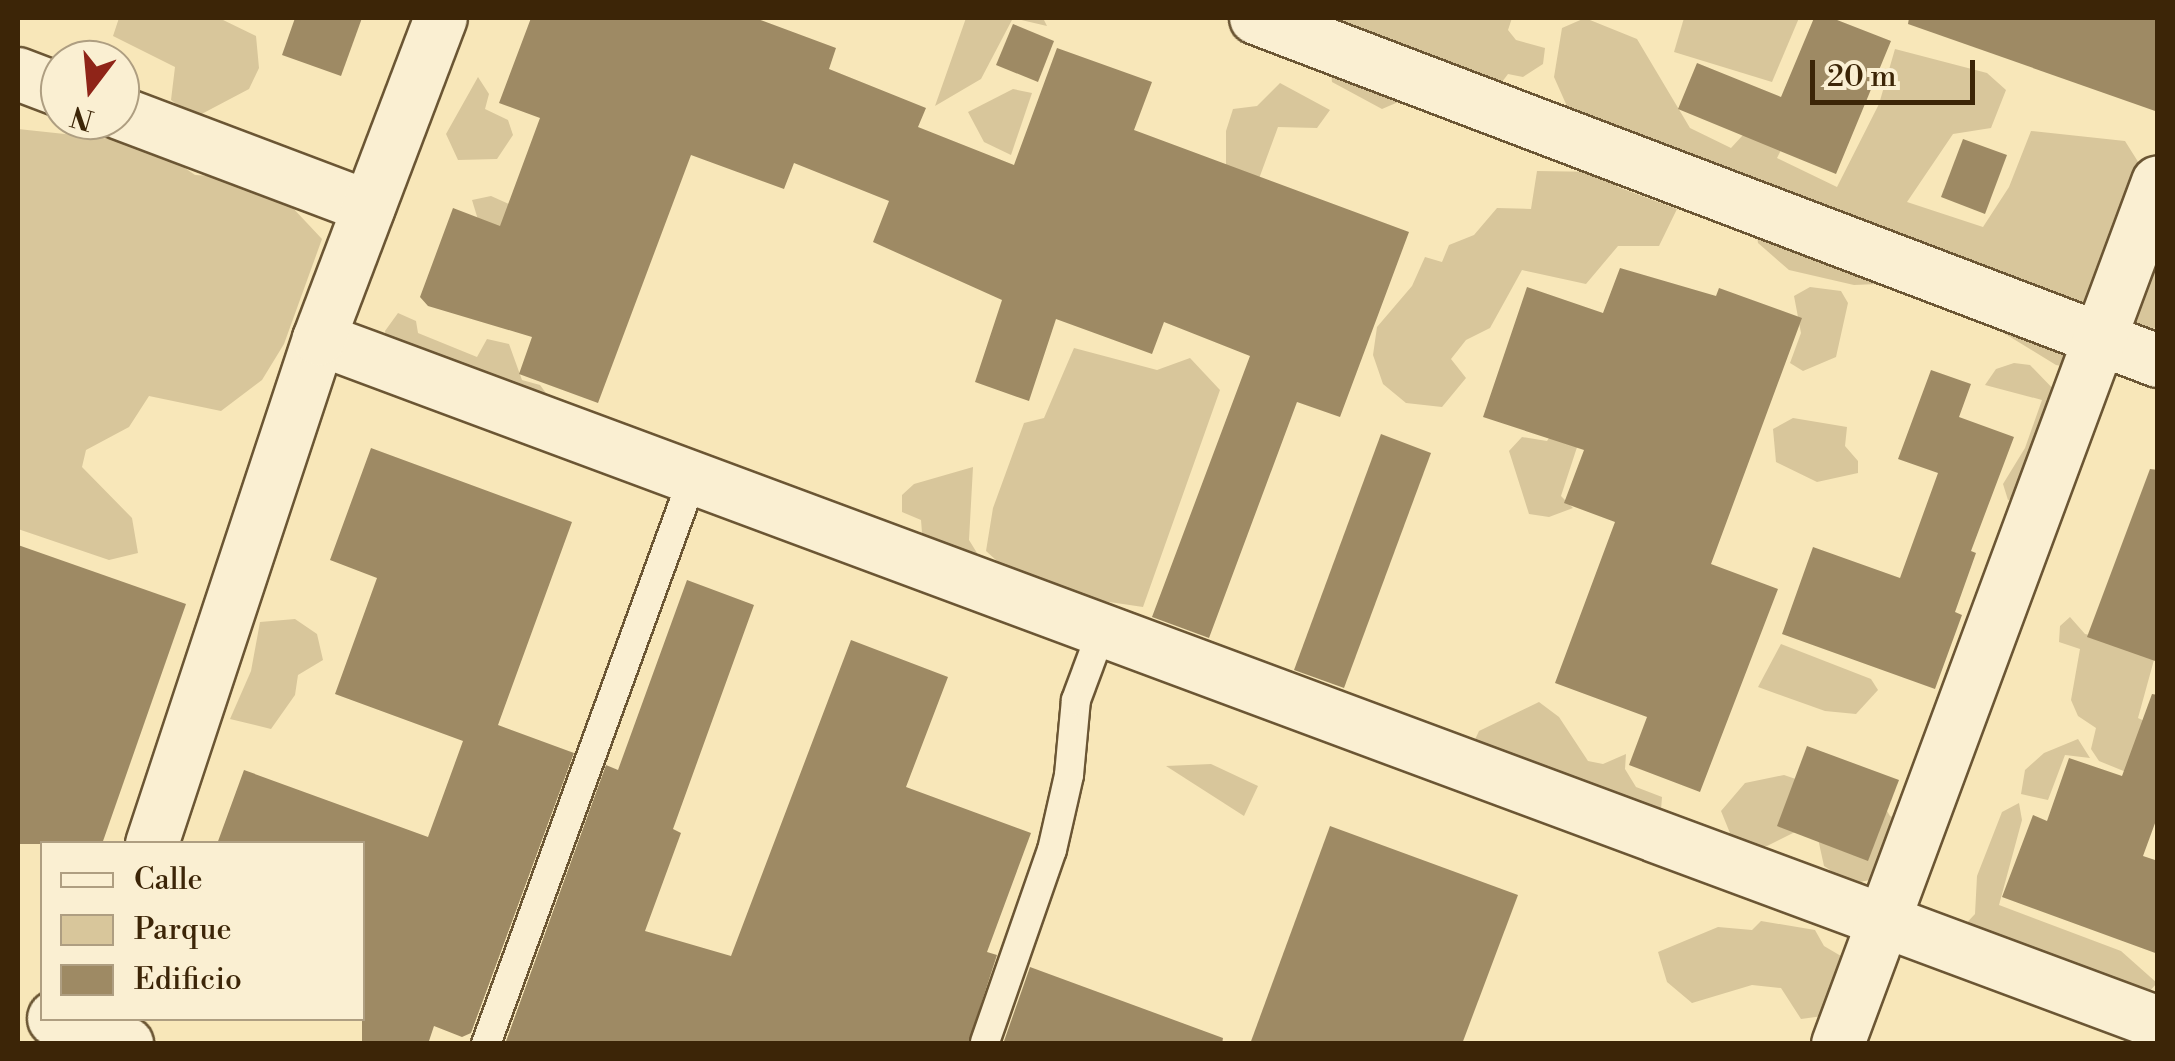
<!DOCTYPE html>
<style>
body{margin:0}
#map{position:relative;width:2175px;height:1061px;overflow:hidden;background:#f8e7b9;font-family:"Libre Bodoni",serif}
div>[style]{position:absolute}
[style*='--x']{left:calc(var(--x)*1px);top:calc(var(--y)*1px);width:calc(var(--w)*1px);rotate:calc(var(--a)*1deg)}
.green>*{inset:0;background:#d8c69b}
.building>*{inset:0;background:#9e8a64}
.roads{filter:drop-shadow(2px 0 #6b5634) drop-shadow(-2px 0 #6b5634) drop-shadow(0 2px #6b5634) drop-shadow(0 -2px #6b5634)}
.lane>*{height:28px;margin:-14px;padding:0 14px;transform-origin:14px;border-radius:14px;background:#faefd2}
.street>*{height:52px;margin:-26px;padding:0 26px;transform-origin:26px;border-radius:26px;background:#faefd2}
.secondary>*{height:55px;margin:-27.5px;padding:0 27.5px;transform-origin:27.5px;border-radius:27.5px;background:#faefd2}
span{translate:-50% -50%;white-space:nowrap;text-align:center;line-height:1.15;-webkit-text-stroke:10px #faefd2;paint-order:stroke}
.frame{position:absolute;inset:0;border:20px solid #3c2507;pointer-events:none}
.legend{position:absolute;left:40px;top:841px;width:325px;height:180px;box-sizing:border-box;background:#faefd2;border:2px solid #ae9e81;margin:0;padding:12px 18px;list-style:none;font-size:30px;color:#3c2507}
.legend li{display:flex;align-items:center;gap:20px;height:50px}
.legend b{width:50px;border:2px solid #ae9e81}
.north{position:absolute;left:40px;top:40px;width:100px;height:100px;box-sizing:border-box;background:#faefd2;border:2px solid #ae9e81;border-radius:50%;rotate:196deg;font-size:28px;font-weight:700;line-height:40px;text-align:center;color:#3c2507}
.north::after{content:'';display:block;margin:auto;width:35px;height:45px;background:#8f2418;clip-path:polygon(50% 0,100% 100%,50% 72%,0 100%)}
.scale{position:absolute;left:1810px;top:60px;width:165px;height:45px;box-sizing:border-box;border:5px solid #3c2507;border-top:0;padding-left:12px;font-size:30px;line-height:35px;white-space:nowrap;color:#3c2507;-webkit-text-stroke:8px #faefd2;paint-order:stroke}
</style>
<div id="map">
<div class="green">
<i style="clip-path:polygon(119px 18px,219px 18px,256px 36px,259px 68px,249px 89px,194px 118px,171px 100px,175px 67px,113px 36px)"></i>
<i style="clip-path:polygon(966px 18px,1043px 18px,1047px 26px,1013px 18px,981px 79px,935px 106px)"></i>
<i style="clip-path:polygon(1289px 18px,1512px 18px,1508px 30px,1516px 40px,1545px 48px,1543px 64px,1523px 77px,1508px 74px,1496px 90px,1447px 81px,1382px 109px,1332px 82px,1327px 39px)"></i>
<i style="clip-path:polygon(1585px 18px,1637px 39px,1690px 128px,1731px 148px,1755px 122px,1786px 140px,1777px 158px,1837px 187px,1879px 104px,1895px 49px,1987px 73px,2006px 90px,1991px 128px,1953px 134px,1907px 202px,1983px 227px,2009px 187px,2031px 131px,2125px 141px,2157px 192px,2157px 324px,2124px 377px,2056px 365px,1953px 302px,1900px 283px,1854px 285px,1789px 270px,1758px 243px,1750px 188px,1574px 122px,1554px 77px,1562px 28px)"></i>
<i style="clip-path:polygon(1684px 18px,1799px 18px,1772px 82px,1674px 52px)"></i>
<i style="clip-path:polygon(478px 77px,489px 94px,485px 109px,508px 120px,513px 135px,497px 159px,458px 160px,446px 134px)"></i>
<i style="clip-path:polygon(1280px 83px,1330px 110px,1317px 128px,1278px 127px,1253px 195px,1226px 185px,1226px 131px,1233px 109px,1257px 106px)"></i>
<i style="clip-path:polygon(1013px 89px,1032px 93px,1011px 155px,984px 142px,968px 112px)"></i>
<i style="clip-path:polygon(18px 129px,149px 143px,195px 175px,246px 178px,291px 206px,322px 239px,284px 344px,262px 380px,221px 411px,149px 396px,129px 427px,86px 450px,82px 467px,132px 518px,138px 553px,109px 560px,18px 529px)"></i>
<i style="clip-path:polygon(1537px 171px,1600px 172px,1618px 187px,1677px 209px,1659px 246px,1618px 246px,1586px 284px,1522px 270px,1490px 328px,1466px 340px,1451px 359px,1466px 378px,1442px 407px,1406px 403px,1383px 384px,1373px 355px,1377px 327px,1412px 286px,1425px 257px,1442px 262px,1449px 245px,1474px 235px,1497px 208px,1531px 209px)"></i>
<i style="clip-path:polygon(491px 196px,522px 210px,553px 237px,479px 223px,472px 200px)"></i>
<i style="clip-path:polygon(1810px 287px,1841px 291px,1848px 303px,1836px 357px,1803px 371px,1790px 363px,1801px 333px,1794px 296px)"></i>
<i style="clip-path:polygon(398px 313px,416px 321px,418px 333px,477px 357px,487px 339px,509px 344px,522px 380px,540px 385px,554px 404px,460px 372px,450px 360px,387px 347px,385px 331px)"></i>
<i style="clip-path:polygon(1074px 348px,1157px 370px,1190px 358px,1220px 390px,1143px 607px,1096px 600px,1007px 570px,986px 551px,993px 508px,1024px 423px,1044px 418px)"></i>
<i style="clip-path:polygon(2014px 363px,2030px 365px,2060px 396px,2031px 493px,2008px 500px,2003px 484px,2025px 448px,2042px 400px,1985px 385px,1996px 369px)"></i>
<i style="clip-path:polygon(1793px 418px,1847px 427px,1845px 446px,1858px 461px,1858px 473px,1817px 482px,1776px 462px,1773px 429px)"></i>
<i style="clip-path:polygon(1559px 423px,1582px 432px,1561px 496px,1573px 508px,1549px 517px,1529px 514px,1509px 451px,1522px 437px,1547px 441px)"></i>
<i style="clip-path:polygon(973px 467px,969px 540px,982px 561px,925px 571px,921px 520px,902px 512px,902px 495px,914px 484px)"></i>
<i style="clip-path:polygon(2070px 617px,2085px 634px,2157px 649px,2138px 718px,2157px 727px,2131px 774px,2099px 761px,2091px 749px,2096px 728px,2078px 716px,2071px 700px,2080px 649px,2059px 642px,2060px 626px)"></i>
<i style="clip-path:polygon(295px 619px,317px 634px,323px 660px,298px 675px,295px 695px,271px 729px,230px 719px,251px 671px,260px 622px)"></i>
<i style="clip-path:polygon(1781px 644px,1871px 679px,1878px 690px,1856px 714px,1825px 711px,1758px 687px)"></i>
<i style="clip-path:polygon(1539px 702px,1559px 717px,1588px 761px,1603px 764px,1626px 754px,1625px 769px,1636px 787px,1662px 797px,1661px 810px,1615px 835px,1471px 748px,1479px 731px)"></i>
<i style="clip-path:polygon(2078px 739px,2090px 758px,2065px 755px,2048px 800px,2021px 794px,2025px 770px,2044px 753px)"></i>
<i style="clip-path:polygon(1211px 764px,1258px 786px,1244px 816px,1166px 766px)"></i>
<i style="clip-path:polygon(1784px 775px,1819px 787px,1876px 792px,1890px 816px,1926px 830px,1911px 871px,1851px 884px,1824px 866px,1817px 834px,1795px 832px,1767px 846px,1745px 846px,1732px 838px,1721px 811px,1745px 783px)"></i>
<i style="clip-path:polygon(2019px 803px,2022px 820px,1999px 905px,2121px 951px,2157px 983px,2137px 1005px,1960px 930px,1975px 914px,1977px 876px,2002px 812px)"></i>
<i style="clip-path:polygon(1761px 921px,1815px 930px,1824px 946px,1846px 959px,1830px 1015px,1801px 1019px,1781px 988px,1752px 985px,1692px 1003px,1667px 982px,1658px 952px,1718px 927px,1752px 930px)"></i>
</div>
<div class="building">
<i style="clip-path:polygon(295px 18px,362px 18px,341px 76px,282px 55px)"></i>
<i style="clip-path:polygon(531px 18px,755px 18px,836px 48px,829px 69px,926px 108px,918px 127px,1014px 165px,1057px 48px,1152px 82px,1134px 130px,1409px 232px,1340px 417px,1297px 402px,1209px 638px,1152px 617px,1250px 356px,1164px 322px,1152px 354px,1056px 319px,1029px 401px,975px 382px,1002px 300px,873px 242px,889px 201px,794px 163px,784px 189px,691px 155px,598px 403px,519px 374px,532px 337px,428px 306px,420px 297px,453px 208px,500px 226px,540px 118px,499px 103px)"></i>
<i style="clip-path:polygon(1814px 18px,1832px 18px,1891px 41px,1836px 174px,1678px 109px,1697px 63px,1781px 97px)"></i>
<i style="clip-path:polygon(1909px 18px,2158px 18px,2158px 112px,1908px 24px)"></i>
<i style="clip-path:polygon(1013px 24px,1054px 41px,1038px 82px,996px 65px)"></i>
<i style="clip-path:polygon(1963px 139px,2007px 155px,1985px 214px,1941px 197px)"></i>
<i style="clip-path:polygon(1620px 268px,1716px 296px,1719px 288px,1802px 318px,1711px 564px,1778px 589px,1700px 792px,1629px 765px,1647px 717px,1555px 683px,1615px 522px,1564px 503px,1584px 450px,1483px 417px,1527px 287px,1603px 313px)"></i>
<i style="clip-path:polygon(1931px 370px,1971px 384px,1959px 417px,2014px 437px,1971px 551px,1976px 553px,1955px 612px,1962px 615px,1935px 689px,1782px 634px,1813px 547px,1900px 578px,1938px 473px,1898px 459px)"></i>
<i style="clip-path:polygon(1381px 434px,1431px 453px,1344px 688px,1294px 670px)"></i>
<i style="clip-path:polygon(371px 448px,572px 522px,498px 725px,574px 753px,471px 1033px,462px 1037px,434px 1026px,428px 1044px,362px 1044px,362px 844px,217px 844px,244px 770px,428px 837px,463px 741px,335px 694px,377px 578px,330px 560px)"></i>
<i style="clip-path:polygon(2150px 469px,2158px 470px,2158px 662px,2087px 637px)"></i>
<i style="clip-path:polygon(18px 545px,186px 604px,102px 844px,18px 844px)"></i>
<i style="clip-path:polygon(687px 580px,754px 605px,673px 829px,681px 833px,645px 931px,731px 956px,851px 640px,948px 677px,906px 787px,1031px 833px,987px 952px,997px 955px,968px 1044px,505px 1044px,606px 765px,618px 770px)"></i>
<i style="clip-path:polygon(2152px 694px,2158px 695px,2158px 815px,2143px 856px,2158px 861px,2158px 954px,2002px 897px,2033px 815px,2047px 821px,2069px 758px,2122px 776px)"></i>
<i style="clip-path:polygon(1807px 746px,1899px 780px,1868px 861px,1777px 826px)"></i>
<i style="clip-path:polygon(1330px 826px,1518px 895px,1462px 1044px,1250px 1044px)"></i>
<i style="clip-path:polygon(1030px 967px,1223px 1038px,1222px 1044px,1003px 1044px)"></i>
</div>
<div class="roads">
<div class="lane">
<i style="--x:985;--y:1042;--w:203;--a:-70.8"></i>
<i style="--x:1052;--y:850;--w:77;--a:-77.2"></i>
<i style="--x:1069;--y:775;--w:75;--a:-84.7"></i>
<i style="--x:1076;--y:700;--w:75;--a:-69.6"></i>
<i style="--x:486;--y:1044;--w:600;--a:-69.94"></i>
</div>
<div class="street">
<i style="--x:1256;--y:18;--w:965;--a:20.82"></i>
<i style="--x:18;--y:74;--w:45;--a:20.9"></i>
<i style="--x:120;--y:113;--w:266;--a:20.7"></i>
<i style="--x:319;--y:339;--w:1962;--a:20.4"></i>
<i style="--x:152;--y:844;--w:532;--a:-71.7"></i>
<i style="--x:319;--y:339;--w:343;--a:-69.2"></i>
<i style="--x:1838;--y:1044;--w:919;--a:-69.63"></i>
</div>
<div class="secondary">
<i style="--x:55;--y:1018;--w:75;--a:20.4"></i>
</div>
</div>
<div class="frame"></div>
<ul class="legend">
<li><b style="height:12px;background:#faefd2"></b>Calle</li>
<li><b style="height:28px;background:#d8c69b"></b>Parque</li>
<li><b style="height:28px;background:#9e8a64"></b>Edificio</li>
</ul>
<div class="north">N</div>
<div class="scale">20 m</div>
</div>
